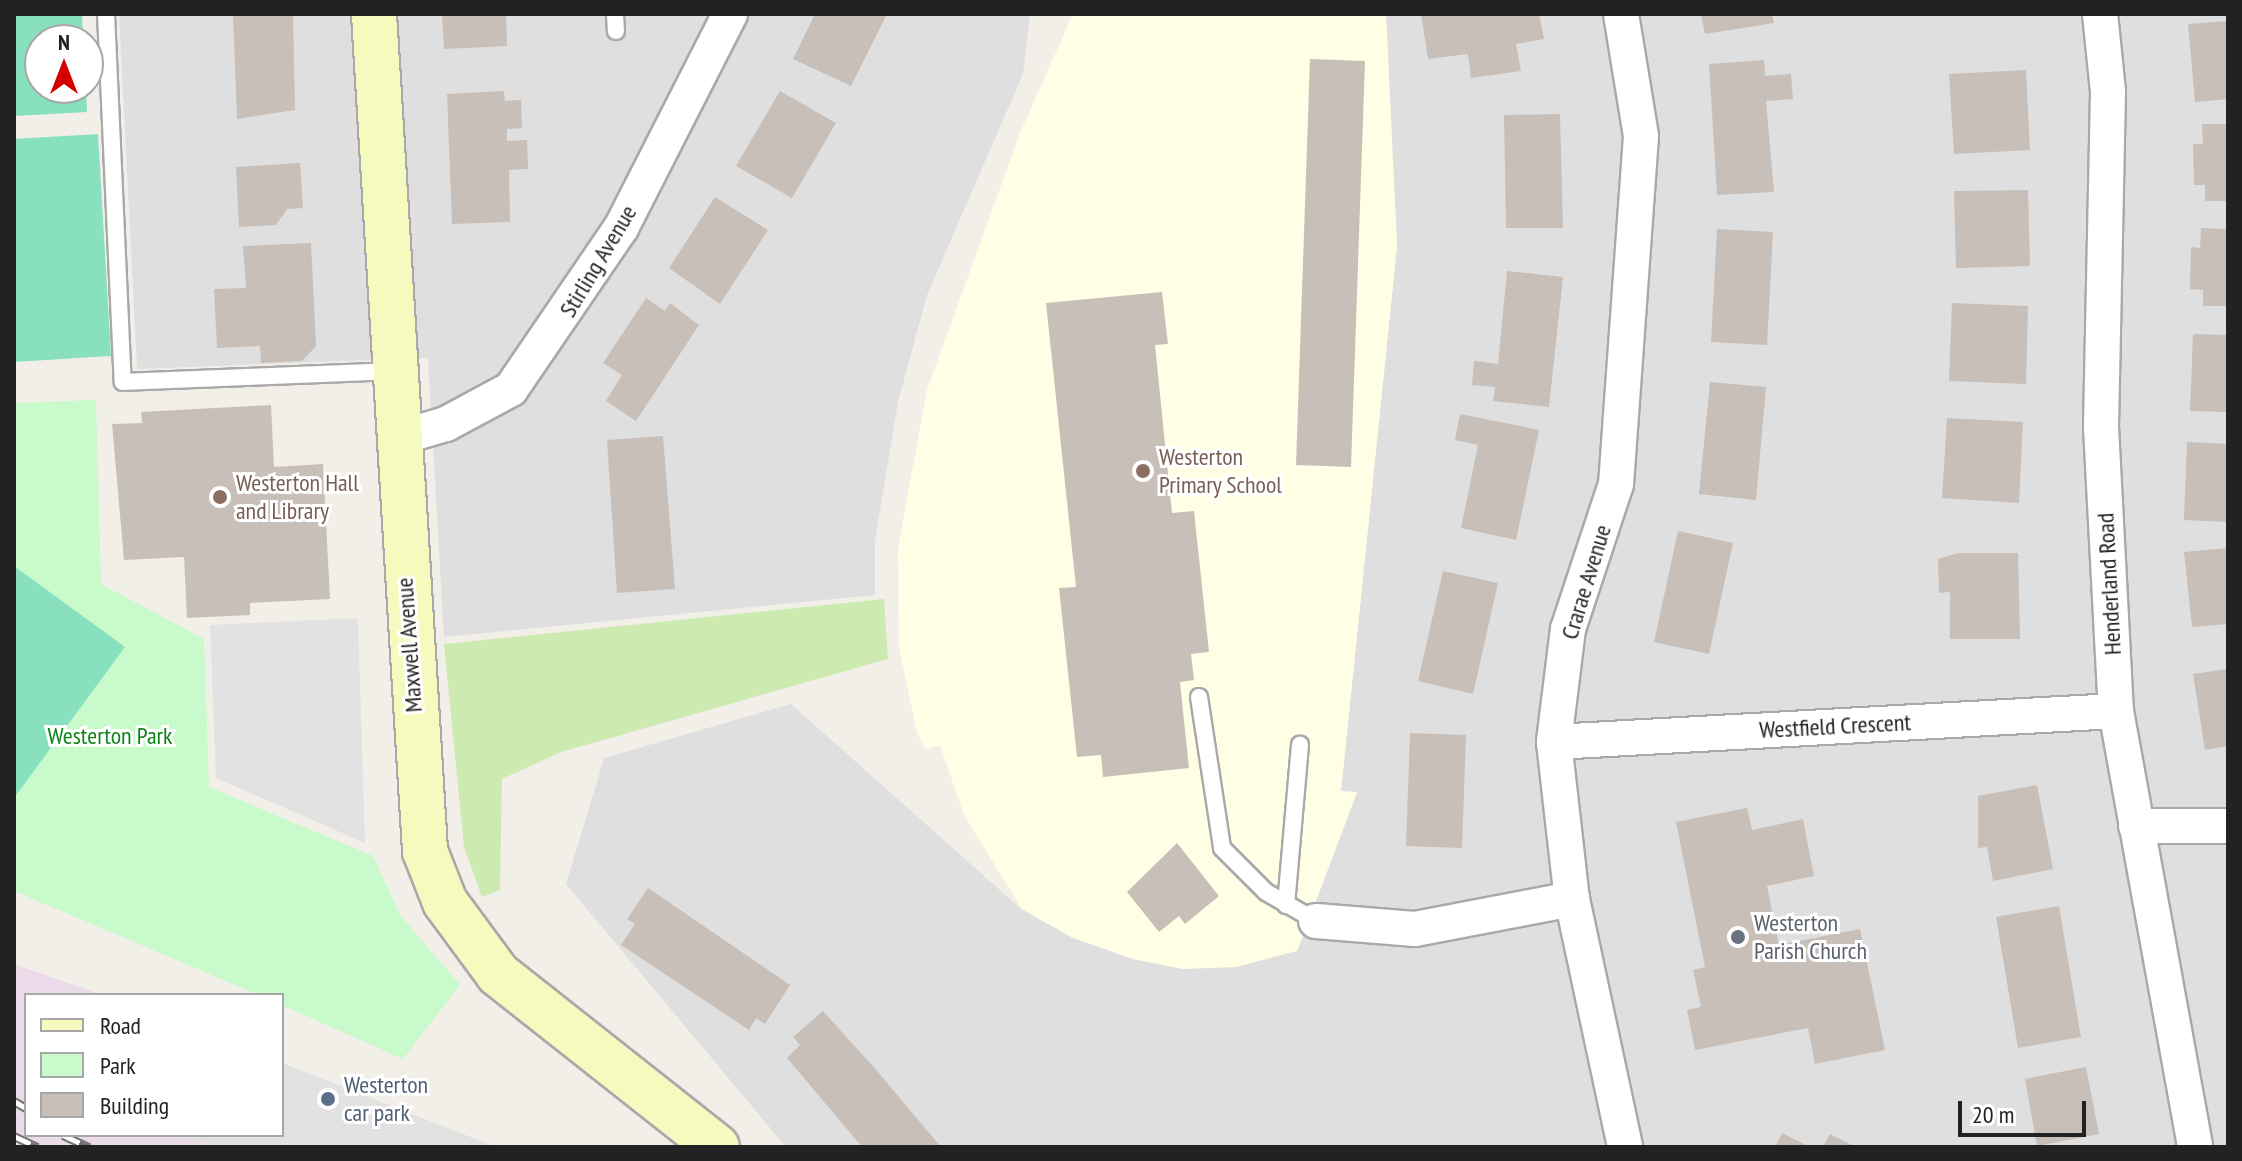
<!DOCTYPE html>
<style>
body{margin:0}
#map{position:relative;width:2242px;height:1161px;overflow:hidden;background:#f2efe9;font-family:"PT Sans Narrow",sans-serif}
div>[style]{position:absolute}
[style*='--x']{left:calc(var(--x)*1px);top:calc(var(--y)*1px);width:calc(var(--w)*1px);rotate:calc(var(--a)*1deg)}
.residential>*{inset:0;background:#e0dfdf}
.industrial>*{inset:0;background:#ebdbe8}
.education>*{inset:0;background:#ffffe5}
.grass>*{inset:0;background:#cdebb0}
.park>*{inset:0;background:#c8facc}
.pitch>*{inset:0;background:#88e0be}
.parking>*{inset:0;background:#e2e2e2}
.building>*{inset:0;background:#c7bfb8}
.roads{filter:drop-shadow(2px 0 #a9a9a9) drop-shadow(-2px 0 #a9a9a9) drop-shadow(0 2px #a9a9a9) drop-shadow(0 -2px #a9a9a9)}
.lane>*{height:16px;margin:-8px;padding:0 8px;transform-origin:8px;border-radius:8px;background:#fff}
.street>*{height:34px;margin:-17px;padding:0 17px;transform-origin:17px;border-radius:17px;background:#fff}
.secondary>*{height:44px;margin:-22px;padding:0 22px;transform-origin:22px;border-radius:22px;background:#f7fabf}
.rail>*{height:9px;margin-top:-4.5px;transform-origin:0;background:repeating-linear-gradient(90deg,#fff 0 18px,#707070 0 36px);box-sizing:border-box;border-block:2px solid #707070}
.dots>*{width:22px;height:22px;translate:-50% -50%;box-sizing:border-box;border:4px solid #fff;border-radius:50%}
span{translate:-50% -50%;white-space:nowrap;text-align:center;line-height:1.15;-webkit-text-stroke:6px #fff;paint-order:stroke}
.street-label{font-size:24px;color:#222}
.education-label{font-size:24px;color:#785e54}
.left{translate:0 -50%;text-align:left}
.park-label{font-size:24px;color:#0c8416}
.worship-label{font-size:24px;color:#5b616d}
.service-label{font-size:24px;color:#4e5e75}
.frame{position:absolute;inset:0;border:16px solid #222;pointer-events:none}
.legend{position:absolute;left:24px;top:993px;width:260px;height:144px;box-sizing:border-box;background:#fff;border:2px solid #a7a7a7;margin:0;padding:10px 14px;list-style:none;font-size:24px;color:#222}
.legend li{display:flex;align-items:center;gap:16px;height:40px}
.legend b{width:40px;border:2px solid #a7a7a7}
.north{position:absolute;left:24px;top:24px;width:80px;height:80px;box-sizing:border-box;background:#fff;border:2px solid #a7a7a7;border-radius:50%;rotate:0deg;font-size:22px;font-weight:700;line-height:32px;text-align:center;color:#222}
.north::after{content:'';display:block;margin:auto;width:28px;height:36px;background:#d40000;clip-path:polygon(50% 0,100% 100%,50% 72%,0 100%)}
.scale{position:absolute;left:1958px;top:1101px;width:128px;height:36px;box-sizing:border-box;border:4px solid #222;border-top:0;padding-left:10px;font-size:24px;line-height:28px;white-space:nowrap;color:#222;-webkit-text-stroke:6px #fff;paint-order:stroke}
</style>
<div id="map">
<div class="residential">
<i style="clip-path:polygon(119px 14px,1030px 14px,1023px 74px,927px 295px,898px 402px,875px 540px,875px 595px,444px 637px,428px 358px,137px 369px)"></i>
<i style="clip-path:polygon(1386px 14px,2228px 14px,2228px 1147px,786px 1147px,566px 884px,604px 758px,791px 704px,1021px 909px,1073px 938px,1297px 951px,1357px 793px,1341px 792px,1397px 246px)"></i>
</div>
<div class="industrial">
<i style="clip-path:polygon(14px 964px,103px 995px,26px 995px,26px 1135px,179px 1135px,212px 1147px,14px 1147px)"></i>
</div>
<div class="education">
<i style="clip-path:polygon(1073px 14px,1386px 14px,1397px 246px,1341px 791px,1357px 792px,1297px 951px,1236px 967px,1183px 969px,1133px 959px,1073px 938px,1022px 909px,964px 815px,940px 745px,926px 749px,917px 733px,899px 647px,898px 548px,927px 390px,1020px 133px)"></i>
</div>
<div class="grass">
<i style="clip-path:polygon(884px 599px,888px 659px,561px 752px,502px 779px,500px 890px,482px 897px,464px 847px,444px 644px)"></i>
</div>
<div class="park">
<i style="clip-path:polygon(96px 400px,101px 584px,204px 639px,209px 787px,373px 856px,400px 915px,460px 985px,403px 1059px,282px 1005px,282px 995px,259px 995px,14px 891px,14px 403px)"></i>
</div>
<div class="pitch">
<i style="clip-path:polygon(14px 14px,82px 14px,83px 40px,40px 40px,40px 88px,86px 88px,87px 112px,14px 116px)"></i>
<i style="clip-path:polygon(98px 134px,111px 356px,14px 362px,14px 139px)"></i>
<i style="clip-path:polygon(14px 566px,125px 647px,14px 798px)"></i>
</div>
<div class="parking">
<i style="clip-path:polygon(358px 618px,365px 843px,216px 778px,210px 625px)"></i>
<i style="clip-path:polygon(282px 1063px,496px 1147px,212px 1147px,179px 1135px,282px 1135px)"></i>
</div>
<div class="building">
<i style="clip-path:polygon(233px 14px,293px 14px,295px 110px,237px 119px)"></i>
<i style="clip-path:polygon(442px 14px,506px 14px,507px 46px,444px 49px)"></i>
<i style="clip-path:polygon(887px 14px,851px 86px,793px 59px,815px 14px)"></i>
<i style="clip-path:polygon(1421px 14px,1539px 14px,1544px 39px,1516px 44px,1521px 71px,1471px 78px,1468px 54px,1428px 59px)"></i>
<i style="clip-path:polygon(1701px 14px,1772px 14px,1774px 23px,1705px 34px)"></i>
<i style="clip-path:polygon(2228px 21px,2228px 99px,2195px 102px,2188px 24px)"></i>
<i style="clip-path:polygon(1310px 59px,1365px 61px,1351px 467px,1296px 465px)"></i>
<i style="clip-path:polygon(1764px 60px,1765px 76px,1791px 74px,1793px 99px,1766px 101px,1774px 192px,1717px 195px,1709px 64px)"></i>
<i style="clip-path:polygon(2026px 70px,2030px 150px,1954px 154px,1949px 74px)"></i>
<i style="clip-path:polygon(504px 91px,505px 101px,521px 100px,522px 128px,507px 129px,507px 141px,527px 140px,528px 169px,509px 170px,510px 222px,452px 224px,447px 94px)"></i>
<i style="clip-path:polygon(780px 91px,836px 123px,792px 198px,736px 166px)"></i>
<i style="clip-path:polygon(1560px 114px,1563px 228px,1506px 228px,1504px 115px)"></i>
<i style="clip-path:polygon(2202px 124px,2228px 124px,2228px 201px,2205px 201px,2205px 185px,2194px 185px,2193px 144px,2203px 144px)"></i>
<i style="clip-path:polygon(300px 163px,303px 208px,287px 209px,276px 225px,239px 227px,236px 167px)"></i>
<i style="clip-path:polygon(2028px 190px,2030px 266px,1956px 268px,1954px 191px)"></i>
<i style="clip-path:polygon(715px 197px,768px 230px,720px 304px,669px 268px)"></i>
<i style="clip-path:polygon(2201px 228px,2228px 229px,2228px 306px,2203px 306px,2203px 290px,2190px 289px,2191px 247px,2200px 248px)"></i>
<i style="clip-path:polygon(1717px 229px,1773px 232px,1767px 345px,1711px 342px)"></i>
<i style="clip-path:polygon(311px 243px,316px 346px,302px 361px,261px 363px,260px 346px,217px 348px,214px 289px,246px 288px,243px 246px)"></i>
<i style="clip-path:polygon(1507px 271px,1563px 277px,1549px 407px,1493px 401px,1495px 387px,1472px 385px,1474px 361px,1498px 364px)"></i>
<i style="clip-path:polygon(1162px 292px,1168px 344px,1155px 345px,1172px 513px,1194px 511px,1209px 652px,1191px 654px,1194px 680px,1180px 682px,1189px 768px,1103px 777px,1101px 755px,1077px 757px,1059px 588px,1076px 587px,1046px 303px)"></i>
<i style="clip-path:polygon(646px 298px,665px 311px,670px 303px,699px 325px,636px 421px,606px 401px,622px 375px,603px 363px)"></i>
<i style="clip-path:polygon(1952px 303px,2028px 306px,2026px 384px,1949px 381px)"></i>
<i style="clip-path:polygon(2193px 334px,2228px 335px,2228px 412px,2190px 411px)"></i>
<i style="clip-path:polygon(1710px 382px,1766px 387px,1756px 500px,1699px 494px)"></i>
<i style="clip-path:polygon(271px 405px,274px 467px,323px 464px,330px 599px,250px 603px,250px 615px,187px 618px,184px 557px,124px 560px,112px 424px,142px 423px,141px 412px)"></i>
<i style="clip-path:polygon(1460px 414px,1539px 430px,1516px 540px,1461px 528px,1478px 445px,1455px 440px)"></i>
<i style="clip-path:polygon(1947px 418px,2023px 422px,2019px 503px,1942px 498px)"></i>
<i style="clip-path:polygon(663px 436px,675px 589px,617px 593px,607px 440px)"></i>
<i style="clip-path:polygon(2187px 442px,2228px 444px,2228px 522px,2184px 520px)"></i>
<i style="clip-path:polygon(1678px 531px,1733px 543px,1709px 654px,1654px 642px)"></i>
<i style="clip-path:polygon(2228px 548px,2228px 624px,2192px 627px,2184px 552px)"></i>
<i style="clip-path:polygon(1958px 553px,2018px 553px,2020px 639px,1950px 639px,1950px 592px,1939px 593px,1938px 559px)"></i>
<i style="clip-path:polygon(1443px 571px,1498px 583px,1473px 694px,1418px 681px)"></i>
<i style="clip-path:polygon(2228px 669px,2228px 746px,2205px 750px,2193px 674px)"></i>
<i style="clip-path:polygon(1410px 733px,1466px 735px,1462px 848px,1406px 846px)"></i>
<i style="clip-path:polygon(2037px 785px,2053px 869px,1993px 881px,1987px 847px,1978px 848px,1978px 796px)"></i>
<i style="clip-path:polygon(1747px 808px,1752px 830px,1803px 819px,1814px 876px,1767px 886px,1779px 945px,1860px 929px,1885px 1050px,1815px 1064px,1808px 1028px,1695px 1050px,1687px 1010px,1701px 1007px,1693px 970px,1705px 967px,1676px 822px)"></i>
<i style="clip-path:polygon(1177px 843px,1219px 896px,1185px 924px,1179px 916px,1159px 932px,1127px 892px)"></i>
<i style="clip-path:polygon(648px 888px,790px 985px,765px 1024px,756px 1018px,749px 1030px,621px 945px,635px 924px,627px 919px)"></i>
<i style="clip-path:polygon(2059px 906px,2081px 1037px,2018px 1048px,1996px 917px)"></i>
<i style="clip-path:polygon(823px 1011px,878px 1072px,941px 1147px,863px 1147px,857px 1141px,787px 1058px,800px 1045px,793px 1037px)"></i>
<i style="clip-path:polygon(2086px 1067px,2099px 1134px,2037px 1146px,2025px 1079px)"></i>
<i style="clip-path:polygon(1782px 1133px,1810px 1147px,1775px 1147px)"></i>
<i style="clip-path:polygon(1830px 1134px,1856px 1147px,1823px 1147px)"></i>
</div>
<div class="roads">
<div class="lane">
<i style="--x:106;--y:14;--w:368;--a:87.4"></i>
<i style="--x:123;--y:382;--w:271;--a:-2.3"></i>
<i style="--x:615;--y:14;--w:17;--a:87"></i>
<i style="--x:1199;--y:697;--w:153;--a:81.3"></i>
<i style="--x:1222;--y:848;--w:62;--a:45"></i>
<i style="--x:1266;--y:892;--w:58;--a:30.1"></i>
<i style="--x:1286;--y:905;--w:161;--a:-85"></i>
</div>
<div class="street">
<i style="--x:1621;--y:14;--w:124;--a:80.7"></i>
<i style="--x:1641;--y:136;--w:349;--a:94.1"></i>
<i style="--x:1616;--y:484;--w:153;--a:108.3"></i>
<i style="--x:1568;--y:629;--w:114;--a:97.1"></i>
<i style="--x:1554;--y:742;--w:158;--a:83.5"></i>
<i style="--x:1572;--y:899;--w:254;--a:77.9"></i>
<i style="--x:2100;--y:14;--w:78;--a:84.1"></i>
<i style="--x:2108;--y:92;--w:335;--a:91.2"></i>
<i style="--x:2101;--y:427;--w:284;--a:87"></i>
<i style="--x:2116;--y:711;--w:443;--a:79.7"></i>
<i style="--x:398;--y:438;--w:50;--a:-16.3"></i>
<i style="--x:446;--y:424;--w:74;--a:-28.3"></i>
<i style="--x:511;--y:389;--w:195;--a:-55.7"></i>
<i style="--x:621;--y:228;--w:240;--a:-63"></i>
<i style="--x:1554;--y:742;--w:563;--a:-3.16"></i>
<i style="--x:2136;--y:826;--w:92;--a:0"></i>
<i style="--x:1316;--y:921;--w:99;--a:4.6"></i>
<i style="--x:1415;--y:929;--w:160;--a:-10.8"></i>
</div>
<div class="secondary">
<i style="--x:374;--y:14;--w:839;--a:86.51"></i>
<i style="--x:425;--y:851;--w:55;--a:68.6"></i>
<i style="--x:445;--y:902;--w:89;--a:53.6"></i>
<i style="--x:498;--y:974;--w:279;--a:38.3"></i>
</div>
</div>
<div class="rail">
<i style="--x:14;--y:1101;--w:14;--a:30"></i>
<i style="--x:63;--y:1135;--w:29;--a:25"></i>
<i style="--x:14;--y:1136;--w:26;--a:25"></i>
</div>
<div class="dots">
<i style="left:1143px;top:471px;background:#8d6e63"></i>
<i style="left:220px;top:497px;background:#8d6e63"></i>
<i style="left:1738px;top:937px;background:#6b7280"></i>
<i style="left:328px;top:1099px;background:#5c6f8a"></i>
</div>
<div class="street-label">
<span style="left:598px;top:261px;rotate:-59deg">Stirling Avenue</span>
<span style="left:1586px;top:582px;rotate:-73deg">Crarae Avenue</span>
<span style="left:2109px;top:584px;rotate:-93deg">Henderland Road</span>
<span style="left:409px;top:645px;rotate:-94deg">Maxwell Avenue</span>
<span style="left:1835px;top:726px;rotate:-3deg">Westfield Crescent</span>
</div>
<div class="education-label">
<span class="left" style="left:1159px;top:471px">Westerton<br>Primary School</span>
<span class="left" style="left:236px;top:497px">Westerton Hall<br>and Library</span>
</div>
<div class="park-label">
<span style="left:110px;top:736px">Westerton Park</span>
</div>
<div class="worship-label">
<span class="left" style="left:1754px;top:937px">Westerton<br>Parish Church</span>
</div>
<div class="service-label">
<span class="left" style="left:344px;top:1099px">Westerton<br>car park</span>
</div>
<div class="frame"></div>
<ul class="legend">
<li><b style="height:10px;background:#f7fabf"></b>Road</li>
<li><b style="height:22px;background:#c8facc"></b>Park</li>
<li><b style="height:22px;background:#c7bfb8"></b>Building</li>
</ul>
<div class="north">N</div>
<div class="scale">20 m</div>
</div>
